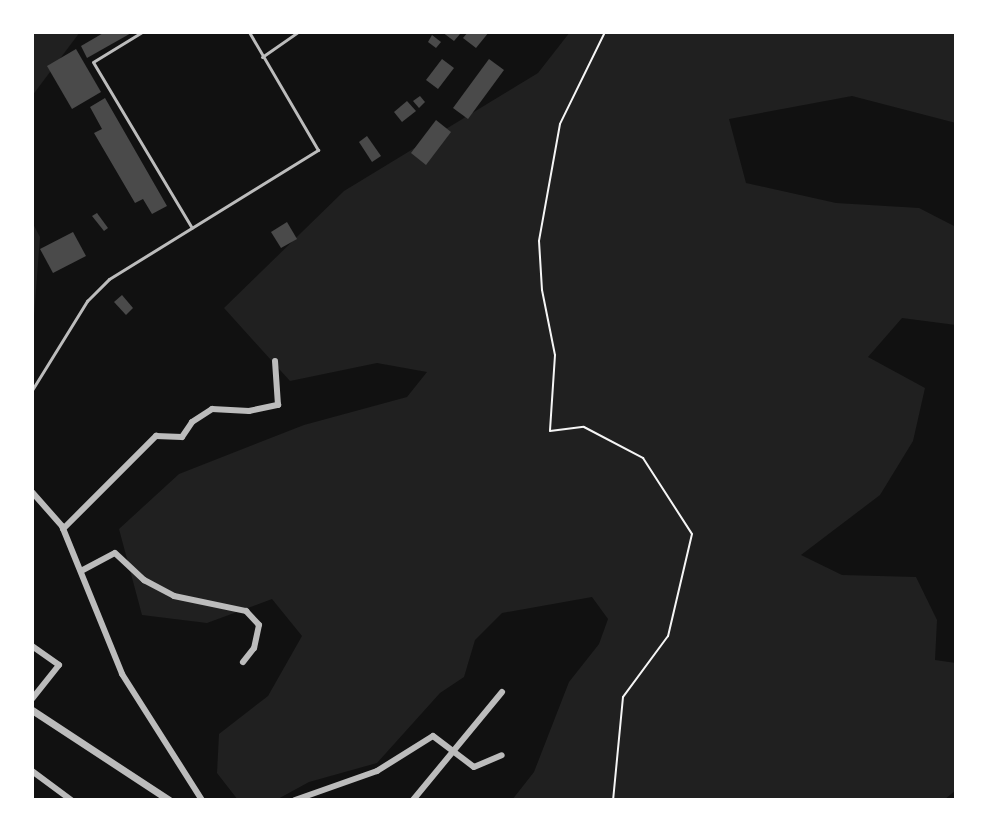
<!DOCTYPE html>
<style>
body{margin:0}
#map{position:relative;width:988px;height:832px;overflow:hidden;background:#111;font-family:"Work Sans",sans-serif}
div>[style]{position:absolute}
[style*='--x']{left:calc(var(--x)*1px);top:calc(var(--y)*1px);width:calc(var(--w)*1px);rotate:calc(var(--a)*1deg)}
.green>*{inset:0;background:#202020}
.building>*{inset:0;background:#4a4a4a}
.path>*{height:2px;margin:-1px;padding:0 1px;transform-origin:1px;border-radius:1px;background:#f5f5f5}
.service>*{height:3px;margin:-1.5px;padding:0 1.5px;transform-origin:1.5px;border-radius:1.5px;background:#bcbcbc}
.minor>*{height:6px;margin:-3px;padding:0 3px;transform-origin:3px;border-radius:3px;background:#bcbcbc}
.tertiary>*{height:7px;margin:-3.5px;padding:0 3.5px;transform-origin:3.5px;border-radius:3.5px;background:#bcbcbc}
span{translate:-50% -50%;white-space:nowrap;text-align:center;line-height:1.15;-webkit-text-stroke:6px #fff;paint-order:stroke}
.frame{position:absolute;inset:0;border:34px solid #fff;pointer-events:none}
</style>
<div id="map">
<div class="green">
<i style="clip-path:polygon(32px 32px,80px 32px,32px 96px)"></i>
<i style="clip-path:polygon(570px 32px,956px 32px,956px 123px,852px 96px,729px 119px,746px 183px,836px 203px,919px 208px,956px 227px,956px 325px,902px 318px,868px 357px,925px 388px,913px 441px,880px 495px,801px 555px,842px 575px,916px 577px,937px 620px,935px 660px,956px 663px,956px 790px,944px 800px,512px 800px,534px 772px,569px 682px,599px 644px,608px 619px,592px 597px,502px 613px,475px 640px,464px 677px,440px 693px,377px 763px,309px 782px,276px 800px,238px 800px,217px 773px,219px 734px,268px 696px,302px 636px,272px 599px,207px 623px,142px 615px,119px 529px,179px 474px,304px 425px,407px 397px,427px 372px,377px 363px,290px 381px,224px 308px,344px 191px,538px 73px)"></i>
<i style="clip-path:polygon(32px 222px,40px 237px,32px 342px)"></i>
</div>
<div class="building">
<i style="clip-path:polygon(105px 32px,133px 32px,87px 58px,81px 46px)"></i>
<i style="clip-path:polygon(442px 32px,457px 32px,460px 34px,454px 41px)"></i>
<i style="clip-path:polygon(468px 32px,489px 32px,476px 48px,463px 38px)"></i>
<i style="clip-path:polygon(432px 35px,441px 42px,436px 48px,428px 42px)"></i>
<i style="clip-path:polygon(76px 49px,101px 92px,72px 109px,47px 66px)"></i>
<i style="clip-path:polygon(442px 59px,454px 68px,438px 89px,426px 80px)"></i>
<i style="clip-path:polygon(489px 59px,504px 70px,468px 119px,453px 108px)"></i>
<i style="clip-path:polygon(420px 96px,425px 102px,419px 108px,413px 101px)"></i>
<i style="clip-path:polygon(105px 98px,167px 206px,152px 214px,143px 199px,135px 203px,94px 133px,102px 129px,90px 107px)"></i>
<i style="clip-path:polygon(407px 101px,416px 111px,402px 122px,394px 112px)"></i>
<i style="clip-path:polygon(436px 120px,451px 132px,426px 165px,411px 153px)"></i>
<i style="clip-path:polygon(367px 136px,381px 156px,372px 162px,359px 142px)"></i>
<i style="clip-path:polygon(97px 213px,108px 228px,104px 231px,92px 216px)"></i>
<i style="clip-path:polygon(287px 222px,297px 239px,281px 248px,271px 232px)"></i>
<i style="clip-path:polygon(73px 232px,86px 256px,53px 273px,40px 249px)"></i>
<i style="clip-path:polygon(122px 295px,133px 308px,126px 315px,114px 302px)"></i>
</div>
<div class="path">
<i style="--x:605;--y:32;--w:102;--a:116.1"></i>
<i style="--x:560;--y:124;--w:119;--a:100.2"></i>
<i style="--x:539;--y:241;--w:49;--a:86.5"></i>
<i style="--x:542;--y:290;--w:66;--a:78.7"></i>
<i style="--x:555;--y:355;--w:76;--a:93.8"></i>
<i style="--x:550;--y:431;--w:34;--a:-7"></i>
<i style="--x:584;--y:427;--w:67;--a:27.7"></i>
<i style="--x:643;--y:458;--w:90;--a:57.2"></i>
<i style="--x:692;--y:534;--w:105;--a:103.2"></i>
<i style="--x:668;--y:636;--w:76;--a:126.4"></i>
<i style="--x:623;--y:697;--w:103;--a:95.5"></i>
</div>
<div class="service">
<i style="--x:142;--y:32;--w:57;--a:148.5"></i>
<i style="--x:93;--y:62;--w:193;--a:59.2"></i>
<i style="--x:262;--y:57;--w:44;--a:-34.8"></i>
<i style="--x:32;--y:390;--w:105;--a:-58.3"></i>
<i style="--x:87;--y:301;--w:31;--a:-45"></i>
<i style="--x:109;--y:279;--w:246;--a:-31.7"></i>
<i style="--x:318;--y:150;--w:137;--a:-120.3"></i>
</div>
<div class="minor">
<i style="--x:32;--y:492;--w:45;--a:48.6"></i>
<i style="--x:62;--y:526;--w:160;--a:67.9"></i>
<i style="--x:122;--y:674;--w:149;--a:57.6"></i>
<i style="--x:63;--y:529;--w:132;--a:-45"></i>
<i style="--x:156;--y:436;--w:26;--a:2"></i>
<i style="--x:182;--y:437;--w:18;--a:-56"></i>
<i style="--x:192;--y:422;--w:24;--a:-33"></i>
<i style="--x:212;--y:409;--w:37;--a:3"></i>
<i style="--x:249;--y:411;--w:30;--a:-12"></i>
<i style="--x:278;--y:405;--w:44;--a:-93.9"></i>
<i style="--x:81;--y:571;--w:38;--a:-28"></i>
<i style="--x:115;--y:553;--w:40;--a:43"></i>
<i style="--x:144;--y:580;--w:34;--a:28"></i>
<i style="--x:174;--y:596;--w:74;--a:11.8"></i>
<i style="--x:246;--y:611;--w:19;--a:47"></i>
<i style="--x:259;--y:625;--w:24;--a:102"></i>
<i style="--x:254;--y:648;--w:18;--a:128"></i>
<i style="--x:32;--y:646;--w:33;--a:35"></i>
<i style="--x:59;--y:665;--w:43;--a:128.5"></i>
<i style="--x:32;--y:771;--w:49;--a:36.6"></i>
<i style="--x:295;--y:800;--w:87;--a:-19.5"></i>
<i style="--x:377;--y:771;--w:66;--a:-32"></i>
<i style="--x:433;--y:736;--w:51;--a:37.1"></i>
<i style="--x:474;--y:767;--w:30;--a:-23"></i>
<i style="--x:413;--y:800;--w:140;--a:-50.5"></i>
</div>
<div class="tertiary">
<i style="--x:32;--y:710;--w:164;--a:33.3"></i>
</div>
<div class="frame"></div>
</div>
